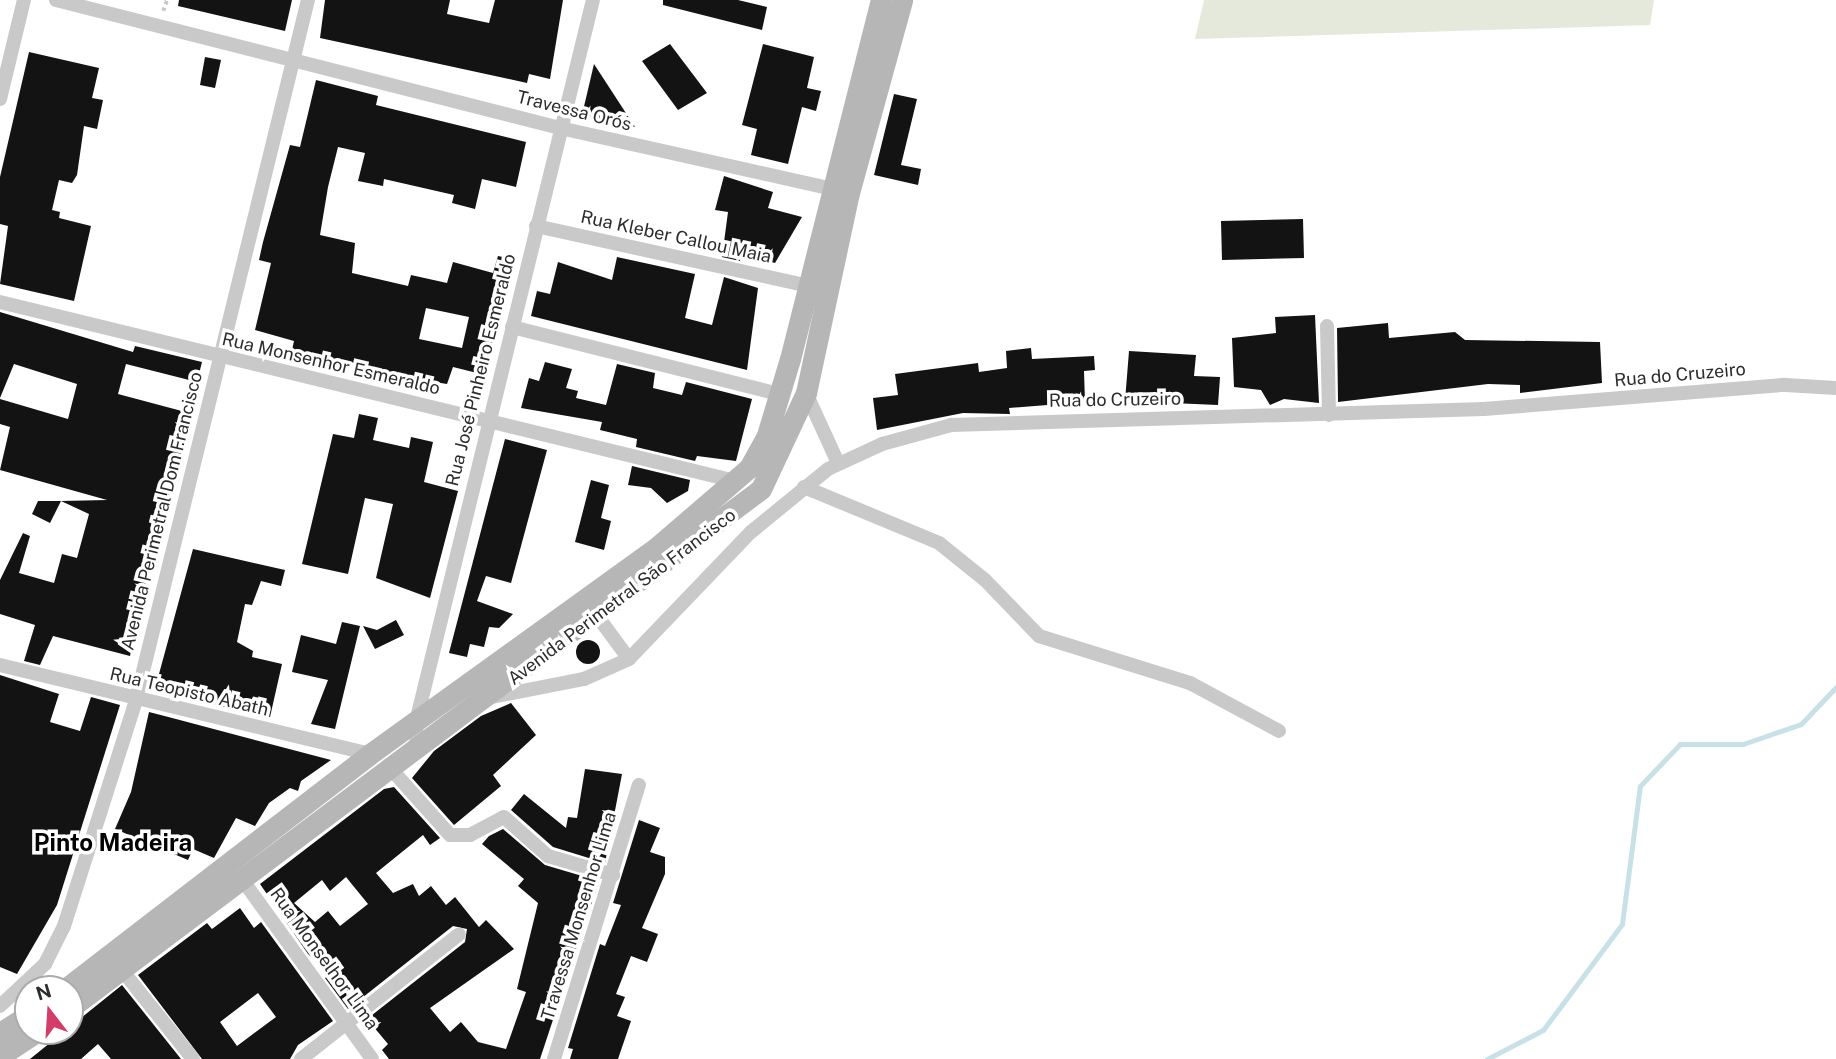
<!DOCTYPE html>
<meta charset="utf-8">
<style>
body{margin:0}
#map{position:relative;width:1836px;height:1059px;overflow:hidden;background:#fff;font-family:"Public Sans",sans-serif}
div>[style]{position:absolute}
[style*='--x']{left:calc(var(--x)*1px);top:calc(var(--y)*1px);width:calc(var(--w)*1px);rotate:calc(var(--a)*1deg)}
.green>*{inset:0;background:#e5e9db}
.stream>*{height:5px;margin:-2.5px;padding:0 2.5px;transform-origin:2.5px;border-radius:2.5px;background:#c8e1e7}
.building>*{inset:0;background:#131313}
.round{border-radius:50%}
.path>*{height:3.5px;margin-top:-1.75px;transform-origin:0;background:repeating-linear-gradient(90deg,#c9c9c9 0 3.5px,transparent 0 7px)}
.street>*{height:14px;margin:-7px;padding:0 7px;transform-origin:7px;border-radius:7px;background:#c9c9c9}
.secondary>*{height:21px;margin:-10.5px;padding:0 10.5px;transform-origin:10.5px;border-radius:10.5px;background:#b6b6b6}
span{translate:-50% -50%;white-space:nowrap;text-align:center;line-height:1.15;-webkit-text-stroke:7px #fff;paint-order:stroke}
.street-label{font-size:18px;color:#2c2c2c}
.district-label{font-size:24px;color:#000;font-weight:700}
.north{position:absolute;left:14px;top:975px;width:70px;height:70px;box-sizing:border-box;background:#fff;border:2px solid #ababab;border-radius:50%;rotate:343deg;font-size:19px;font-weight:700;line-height:28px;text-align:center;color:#2c2c2c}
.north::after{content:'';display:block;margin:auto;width:24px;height:32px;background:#d43d67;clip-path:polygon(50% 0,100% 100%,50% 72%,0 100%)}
</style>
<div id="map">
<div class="green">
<i style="clip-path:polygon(1204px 0,1654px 0,1650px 25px,1195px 39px)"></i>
</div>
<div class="stream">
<i style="--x:1487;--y:1059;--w:63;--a:-27.4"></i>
<i style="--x:1543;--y:1030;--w:132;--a:-53.3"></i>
<i style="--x:1622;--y:924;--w:139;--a:-82.6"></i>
<i style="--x:1640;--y:786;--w:58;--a:-46.4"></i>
<i style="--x:1680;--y:744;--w:63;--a:0"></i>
<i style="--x:1743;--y:744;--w:61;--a:-19"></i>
<i style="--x:1801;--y:724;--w:51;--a:-46.6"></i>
</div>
<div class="building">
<i style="clip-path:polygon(179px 0,292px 0,285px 31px,178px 6px)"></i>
<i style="clip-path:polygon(325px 0,450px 0,447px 14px,489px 23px,495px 0,563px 0,550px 79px,529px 74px,527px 83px,320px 38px)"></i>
<i style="clip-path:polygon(663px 0,738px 0,767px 7px,762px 30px,663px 5px)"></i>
<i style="clip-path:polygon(670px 44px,707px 93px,678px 110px,642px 61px)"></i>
<i style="clip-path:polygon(763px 44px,814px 57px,807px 88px,821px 91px,816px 111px,802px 107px,788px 164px,751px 155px,757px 129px,742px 125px)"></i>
<i style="clip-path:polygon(29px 52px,99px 68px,92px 98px,103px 100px,97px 129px,84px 126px,77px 175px,72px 183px,59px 180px,52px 210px,60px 212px,59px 218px,91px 226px,74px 301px,0 284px,8px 226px,0 224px,0 177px)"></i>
<i style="clip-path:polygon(205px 57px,221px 60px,215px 88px,200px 85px)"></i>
<i style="clip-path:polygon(594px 64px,635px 127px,582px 115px)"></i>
<i style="clip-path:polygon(evenodd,316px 80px,378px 96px,376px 105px,526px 142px,516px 187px,482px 179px,475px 209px,452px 203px,454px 195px,384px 179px,383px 186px,358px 181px,365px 153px,338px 147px,328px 187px,320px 235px,355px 243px,352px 273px,408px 286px,411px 275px,447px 283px,453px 262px,493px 273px,498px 256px,511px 259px,485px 375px,453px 367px,447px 384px,410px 378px,292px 350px,294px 341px,255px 330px,271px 263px,259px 260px,263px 242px,290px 145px,300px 147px,316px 80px,426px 308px,469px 317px,462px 348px,419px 339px,426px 308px)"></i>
<i style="clip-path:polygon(894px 94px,917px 99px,901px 165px,921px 169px,918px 185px,874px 175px)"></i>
<i style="clip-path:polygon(724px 176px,773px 192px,768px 208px,802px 217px,775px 263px,741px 254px,740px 261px,722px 257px,728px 212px,715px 210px)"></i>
<i style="clip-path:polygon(1303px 219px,1304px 258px,1222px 260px,1221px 221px)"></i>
<i style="clip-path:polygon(617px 257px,695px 274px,685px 318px,712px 325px,724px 277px,758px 288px,747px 370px,531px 316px,537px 291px,550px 294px,558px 262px,612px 280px)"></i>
<i style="clip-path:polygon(0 312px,133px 352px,135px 346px,202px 362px,197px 382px,126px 364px,118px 394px,193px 414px,152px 553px,130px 656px,53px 636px,40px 665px,24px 661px,35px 625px,0 614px,0 580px,23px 533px,30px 536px,19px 573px,54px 583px,62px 554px,77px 558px,89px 514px,61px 501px,107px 500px,0 470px,10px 427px,0 424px,0 399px,68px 419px,77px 384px,14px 364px,0 398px)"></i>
<i style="clip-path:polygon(1315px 315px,1319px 403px,1284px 399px,1270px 405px,1261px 390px,1234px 387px,1232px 338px,1276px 333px,1275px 317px)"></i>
<i style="clip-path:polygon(1388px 323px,1389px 338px,1455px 332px,1465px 340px,1600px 342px,1602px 383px,1520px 393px,1520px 385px,1488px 384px,1338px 402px,1337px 328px)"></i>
<i style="clip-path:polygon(1031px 348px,1032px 359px,1094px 356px,1095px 370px,1084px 371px,1085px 402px,1009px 408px,1010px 414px,963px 413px,877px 430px,873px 398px,898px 395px,895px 374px,978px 363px,979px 372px,1007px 368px,1006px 351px)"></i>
<i style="clip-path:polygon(1129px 351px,1196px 355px,1194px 376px,1220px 377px,1218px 405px,1125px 401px)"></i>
<i style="clip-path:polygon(545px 362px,572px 369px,566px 388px,578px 391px,576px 398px,606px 405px,617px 364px,655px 373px,653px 388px,682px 395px,686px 382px,752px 399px,736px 461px,697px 456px,695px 461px,636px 447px,637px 439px,600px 430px,602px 422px,521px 408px,529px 378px,539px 381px)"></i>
<i style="clip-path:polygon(359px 414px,378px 418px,373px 440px,409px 448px,411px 437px,433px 442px,424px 482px,458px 491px,430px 598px,376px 578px,393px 504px,365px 498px,348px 574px,302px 564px,333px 434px,354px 438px)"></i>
<i style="clip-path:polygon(505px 439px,547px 450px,511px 583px,486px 576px,477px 601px,513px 614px,499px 628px,489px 627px,484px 647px,470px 644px,467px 657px,449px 653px)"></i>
<i style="clip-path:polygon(632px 466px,690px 480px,688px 491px,667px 503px,651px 488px,628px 485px)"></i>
<i style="clip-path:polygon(591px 480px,609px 485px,601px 518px,611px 521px,604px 550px,575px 542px)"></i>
<i style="clip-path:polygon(38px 501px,61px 501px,50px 523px,32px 514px)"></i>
<i style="clip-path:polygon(193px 549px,285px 570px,281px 586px,261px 581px,252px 605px,245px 604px,237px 642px,253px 651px,252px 657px,282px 664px,270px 717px,181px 697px,183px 691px,156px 685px)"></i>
<i style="clip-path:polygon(396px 620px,404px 635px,375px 649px,363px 626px,377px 630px)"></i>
<i style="clip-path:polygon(342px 622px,360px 626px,335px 729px,311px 724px,328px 680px,292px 672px,301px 635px,336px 644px)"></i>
<i class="round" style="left:576px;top:640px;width:24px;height:24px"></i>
<i style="clip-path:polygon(0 675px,59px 694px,50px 722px,80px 731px,91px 697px,120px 705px,57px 905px,17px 974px,0 967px)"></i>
<i style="clip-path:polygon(511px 703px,536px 735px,493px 775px,501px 786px,454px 825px,412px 778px,434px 751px,481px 716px)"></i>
<i style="clip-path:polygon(149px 712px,176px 719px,331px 760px,301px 781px,298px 791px,290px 788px,269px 803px,255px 826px,236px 818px,214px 858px,193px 849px,188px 860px,115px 829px,131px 792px)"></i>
<i style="clip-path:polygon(585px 769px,622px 774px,605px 863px,553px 847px,511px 810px,524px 794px,566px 828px,568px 817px,577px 818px)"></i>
<i style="clip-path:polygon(evenodd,394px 787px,440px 838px,430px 845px,423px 835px,376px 873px,393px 893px,413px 884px,419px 896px,431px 886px,446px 905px,455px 897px,479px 927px,486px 920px,514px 949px,430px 1008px,450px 1032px,461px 1022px,478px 1042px,506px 1049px,526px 992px,517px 989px,538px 903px,518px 886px,524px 879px,482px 844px,489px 836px,503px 829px,545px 865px,599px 881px,540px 1059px,389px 1059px,382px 1050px,388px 1044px,367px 1019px,465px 942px,467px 929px,453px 926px,348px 1009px,325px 978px,331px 974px,308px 954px,260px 884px,384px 789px,394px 787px,346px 877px,368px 904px,340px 926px,328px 911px,315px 922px,294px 903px,322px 880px,330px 891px,346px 877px)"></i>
<i style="clip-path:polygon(639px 820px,660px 828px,650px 852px,665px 857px,665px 874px,642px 928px,658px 934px,647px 962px,631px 956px,616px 994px,625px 997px,617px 1016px,631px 1021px,618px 1059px,570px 1059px,573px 1049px,568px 1048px,600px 944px,605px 946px,621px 905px,613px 903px)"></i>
<i style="clip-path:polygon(evenodd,240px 908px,254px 928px,261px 922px,333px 1021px,298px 1045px,290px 1059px,202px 1059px,138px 975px,207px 923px,212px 929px,240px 908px,258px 993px,276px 1017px,237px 1046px,220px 1022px,258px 993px)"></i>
<i style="clip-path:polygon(122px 985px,181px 1059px,111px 1059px,98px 1044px,81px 1059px,30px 1059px)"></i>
</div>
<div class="path">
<i style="--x:163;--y:11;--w:12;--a:-70"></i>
</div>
<div class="street">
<i style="--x:56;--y:0;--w:520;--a:14.25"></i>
<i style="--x:560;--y:128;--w:288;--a:12.6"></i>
<i style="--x:0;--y:99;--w:102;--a:-76.4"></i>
<i style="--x:536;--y:226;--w:279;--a:12.4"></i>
<i style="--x:0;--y:302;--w:756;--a:13.69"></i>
<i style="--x:1327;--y:326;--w:89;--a:88.7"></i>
<i style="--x:512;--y:327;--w:275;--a:14.1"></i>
<i style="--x:806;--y:393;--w:77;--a:65.4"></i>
<i style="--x:804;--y:487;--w:146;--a:22.5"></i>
<i style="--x:939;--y:543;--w:59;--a:38.8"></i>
<i style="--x:985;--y:580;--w:78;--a:46"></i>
<i style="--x:1039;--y:636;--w:158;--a:17.3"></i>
<i style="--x:1190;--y:683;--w:101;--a:28.3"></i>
<i style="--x:598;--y:617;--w:52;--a:53.6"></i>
<i style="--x:0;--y:665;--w:381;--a:13.5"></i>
<i style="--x:487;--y:698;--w:99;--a:-11.1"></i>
<i style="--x:584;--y:679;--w:49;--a:-24"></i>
<i style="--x:629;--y:659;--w:176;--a:-46.2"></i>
<i style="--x:751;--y:532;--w:99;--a:-39.3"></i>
<i style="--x:828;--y:469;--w:60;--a:-24.8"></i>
<i style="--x:882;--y:444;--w:72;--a:-15.4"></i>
<i style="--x:951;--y:425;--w:533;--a:-1.72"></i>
<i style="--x:1484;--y:409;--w:302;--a:-4.6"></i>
<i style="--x:1785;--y:385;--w:51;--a:3.4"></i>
<i style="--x:417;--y:751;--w:29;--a:-92"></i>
<i style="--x:416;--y:722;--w:743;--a:-76.23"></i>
<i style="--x:392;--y:770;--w:87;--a:48.3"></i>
<i style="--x:450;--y:835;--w:20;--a:0"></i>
<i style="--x:470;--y:835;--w:38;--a:-28"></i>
<i style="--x:504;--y:817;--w:59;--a:41.6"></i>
<i style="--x:548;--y:856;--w:68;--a:16.3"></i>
<i style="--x:244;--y:882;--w:218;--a:54.1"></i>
<i style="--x:122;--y:970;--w:114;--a:51.4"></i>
<i style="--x:0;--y:1006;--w:62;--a:-43"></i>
<i style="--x:45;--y:964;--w:42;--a:-63.4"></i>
<i style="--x:64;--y:926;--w:237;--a:-72.3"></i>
<i style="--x:136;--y:700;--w:721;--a:-76.2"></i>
<i style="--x:301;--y:1059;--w:201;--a:-38.3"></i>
<i style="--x:554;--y:1059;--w:287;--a:-72.8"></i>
</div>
<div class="secondary">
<i style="--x:65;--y:989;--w:385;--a:-37.6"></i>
<i style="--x:370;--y:754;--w:354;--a:-35.8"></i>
<i style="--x:657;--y:547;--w:121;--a:-40.7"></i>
<i style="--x:749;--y:468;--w:38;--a:-61"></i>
<i style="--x:767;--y:435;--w:79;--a:-73.2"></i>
<i style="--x:790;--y:359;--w:370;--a:-75.8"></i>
<i style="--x:70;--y:1008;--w:864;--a:-36.91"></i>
<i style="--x:761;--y:489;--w:106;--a:-64.9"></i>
<i style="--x:806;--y:393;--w:205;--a:-77.9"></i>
<i style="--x:849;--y:193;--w:200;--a:-74.6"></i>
<i style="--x:0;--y:1033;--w:33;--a:-33"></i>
<i style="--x:0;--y:1056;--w:45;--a:-33.3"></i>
</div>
<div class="street-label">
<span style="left:574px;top:111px;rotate:14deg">Travessa Orós</span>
<span style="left:676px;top:237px;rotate:12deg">Rua Kleber Callou Maia</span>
<span style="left:331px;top:364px;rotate:13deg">Rua Monsenhor Esmeraldo</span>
<span style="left:481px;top:370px;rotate:-76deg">Rua José Pinheiro Esmeraldo</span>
<span style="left:1680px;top:375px;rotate:-5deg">Rua do Cruzeiro</span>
<span style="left:1115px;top:400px;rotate:-1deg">Rua do Cruzeiro</span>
<span style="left:162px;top:511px;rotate:-76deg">Avenida Perimetral Dom Francisco</span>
<span style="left:622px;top:597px;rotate:-37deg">Avenida Perimetral São Francisco</span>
<span style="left:189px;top:692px;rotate:13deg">Rua Teopisto Abath</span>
<span style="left:579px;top:916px;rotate:-73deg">Travessa Monsenhor Lima</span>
<span style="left:324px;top:959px;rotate:54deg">Rua Monselhor Lima</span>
</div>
<div class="district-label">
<span style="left:113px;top:843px">Pinto Madeira</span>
</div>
<div class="north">N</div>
</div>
